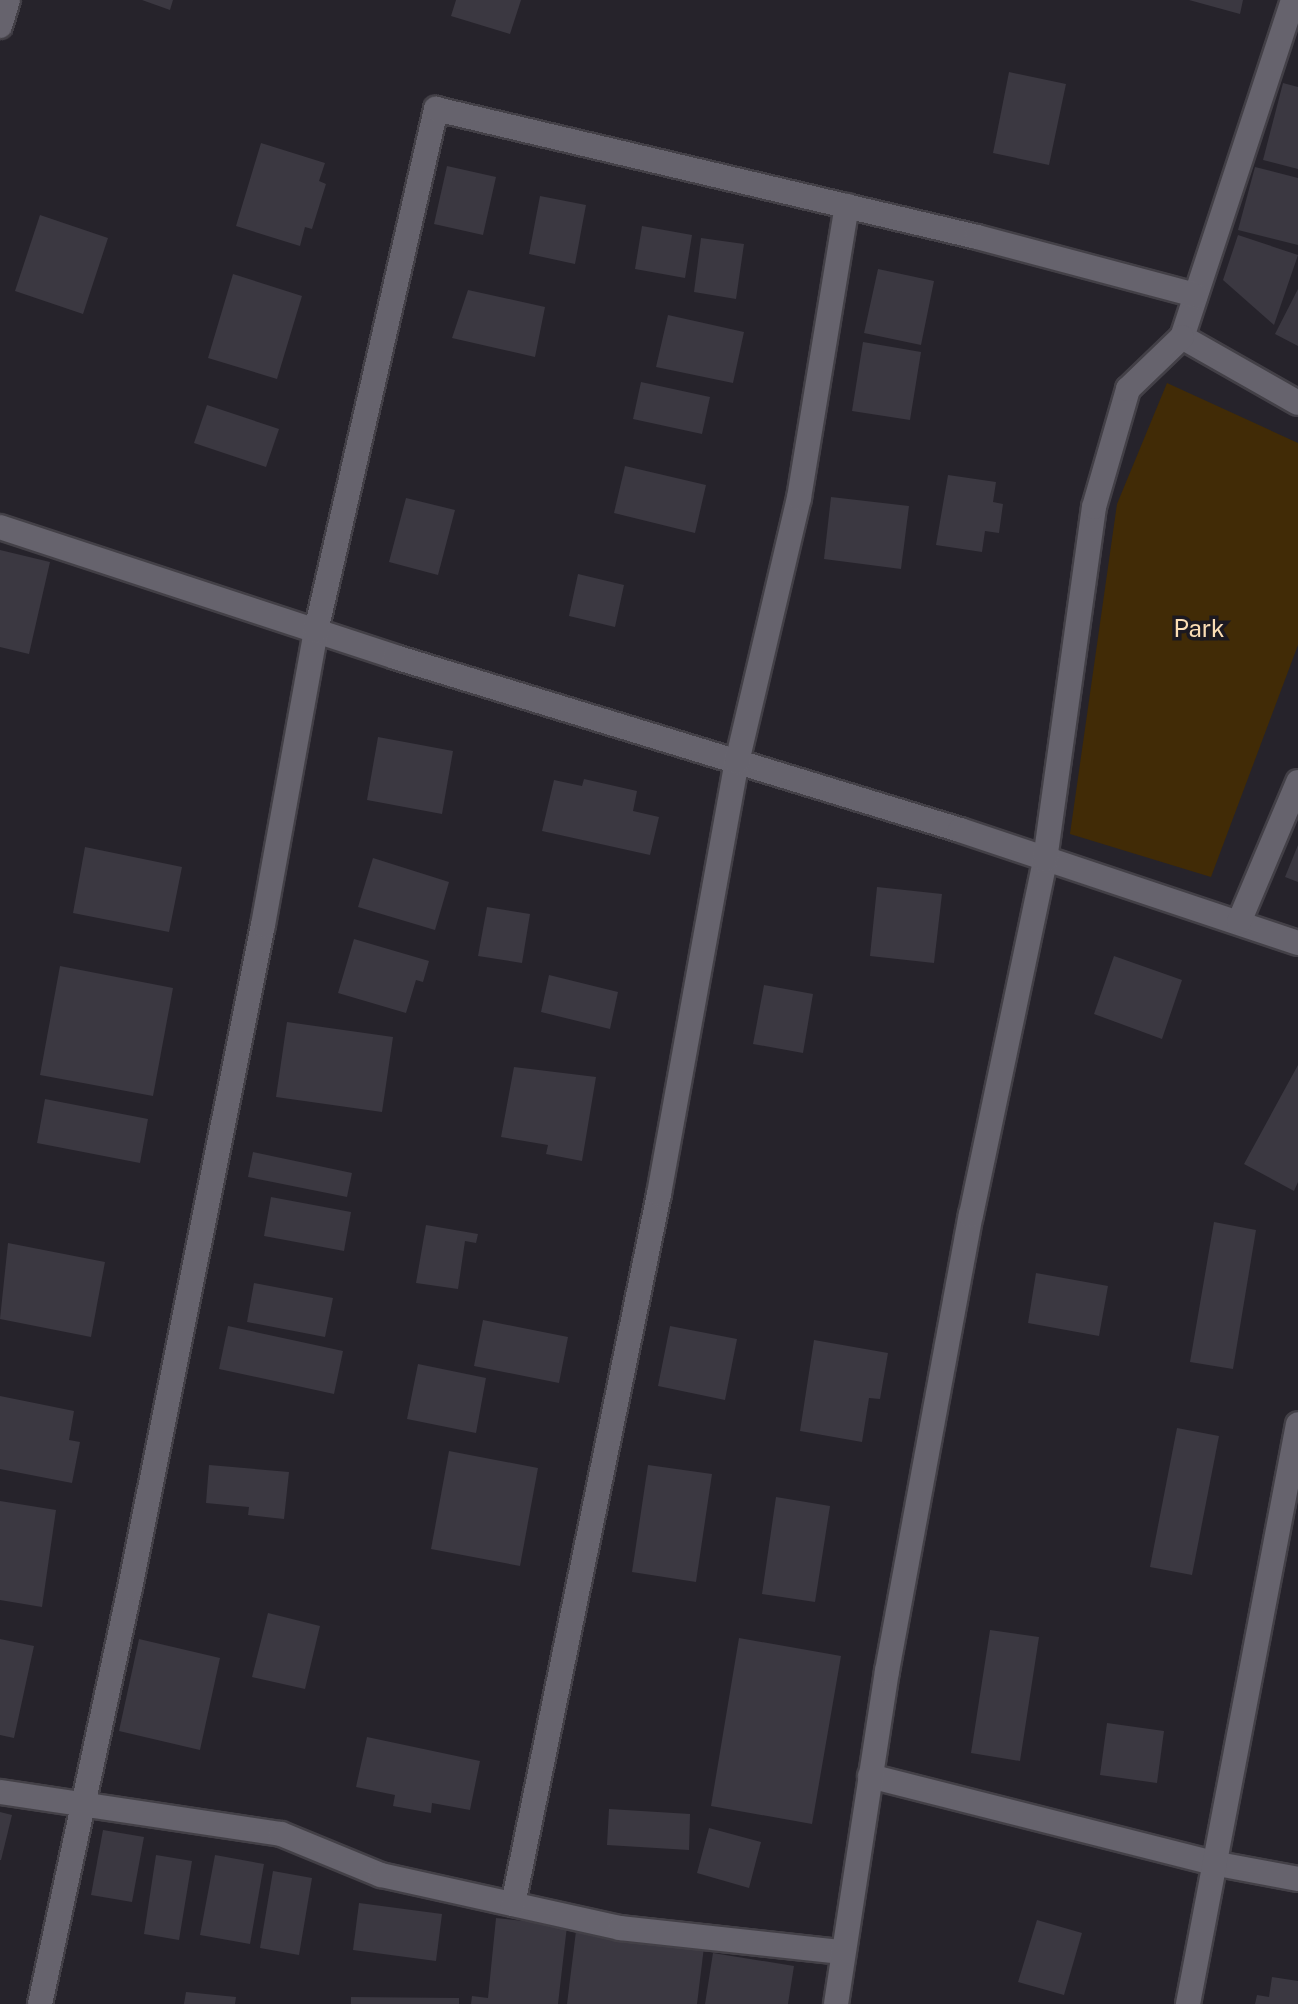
<!DOCTYPE html>
<style>
body{margin:0}
#map{position:relative;width:1298px;height:2004px;overflow:hidden;background:#26232b;font-family:"Public Sans",sans-serif}
div>[style]{position:absolute}
[style*='--x']{left:calc(var(--x)*1px);top:calc(var(--y)*1px);width:calc(var(--w)*1px);rotate:calc(var(--a)*1deg)}
.green>*{inset:0;background:#412b06}
.building>*{inset:0;background:#3b3841}
.roads{filter:drop-shadow(2px 0 #434047) drop-shadow(-2px 0 #434047) drop-shadow(0 2px #434047) drop-shadow(0 -2px #434047)}
.minor>*{height:24px;margin:-12px;padding:0 12px;transform-origin:12px;border-radius:12px;background:#66636d}
span{translate:-50% -50%;white-space:nowrap;text-align:center;line-height:1.15;-webkit-text-stroke:7px #1c1921;paint-order:stroke}
.park-label{font-size:24px;color:#fbddb4}
</style>
<div id="map">
<div class="green">
<i style="clip-path:polygon(1167px 383px,1298px 443px,1298px 645px,1211px 877px,1070px 834px,1117px 504px)"></i>
</div>
<div class="building">
<i style="clip-path:polygon(142px 0,173px 0,170px 10px)"></i>
<i style="clip-path:polygon(456px 0,521px 0,510px 34px,451px 16px)"></i>
<i style="clip-path:polygon(1189px 0,1243px 0,1240px 14px)"></i>
<i style="clip-path:polygon(1009px 72px,1066px 84px,1049px 165px,993px 153px)"></i>
<i style="clip-path:polygon(1283px 83px,1298px 87px,1298px 169px,1263px 160px)"></i>
<i style="clip-path:polygon(261px 143px,325px 163px,319px 181px,326px 184px,312px 229px,305px 227px,300px 246px,236px 226px)"></i>
<i style="clip-path:polygon(447px 166px,496px 177px,483px 235px,434px 224px)"></i>
<i style="clip-path:polygon(1255px 167px,1298px 178px,1298px 245px,1238px 230px)"></i>
<i style="clip-path:polygon(540px 196px,586px 205px,575px 264px,529px 254px)"></i>
<i style="clip-path:polygon(40px 215px,108px 238px,83px 314px,15px 291px)"></i>
<i style="clip-path:polygon(642px 226px,692px 235px,685px 278px,635px 269px)"></i>
<i style="clip-path:polygon(1238px 235px,1298px 255px,1274px 325px,1223px 280px)"></i>
<i style="clip-path:polygon(701px 238px,744px 244px,736px 299px,694px 292px)"></i>
<i style="clip-path:polygon(878px 269px,934px 281px,921px 345px,864px 333px)"></i>
<i style="clip-path:polygon(233px 274px,302px 296px,277px 379px,208px 358px)"></i>
<i style="clip-path:polygon(1298px 289px,1298px 346px,1275px 334px)"></i>
<i style="clip-path:polygon(468px 290px,545px 307px,535px 357px,452px 338px)"></i>
<i style="clip-path:polygon(668px 315px,744px 332px,733px 383px,656px 367px)"></i>
<i style="clip-path:polygon(863px 342px,921px 352px,910px 420px,852px 411px)"></i>
<i style="clip-path:polygon(641px 382px,710px 397px,702px 434px,633px 419px)"></i>
<i style="clip-path:polygon(207px 405px,279px 429px,266px 467px,194px 443px)"></i>
<i style="clip-path:polygon(625px 466px,706px 485px,695px 533px,614px 513px)"></i>
<i style="clip-path:polygon(948px 475px,996px 482px,993px 502px,1003px 504px,999px 533px,985px 531px,982px 552px,936px 545px)"></i>
<i style="clip-path:polygon(831px 497px,909px 506px,901px 569px,824px 559px)"></i>
<i style="clip-path:polygon(406px 498px,455px 510px,438px 575px,389px 562px)"></i>
<i style="clip-path:polygon(0 550px,50px 562px,29px 654px,0 647px)"></i>
<i style="clip-path:polygon(578px 574px,624px 585px,615px 627px,569px 616px)"></i>
<i style="clip-path:polygon(378px 737px,453px 751px,442px 814px,367px 800px)"></i>
<i style="clip-path:polygon(584px 779px,637px 791px,633px 811px,659px 817px,650px 855px,542px 831px,554px 780px,582px 786px)"></i>
<i style="clip-path:polygon(1298px 845px,1298px 882px,1285px 877px)"></i>
<i style="clip-path:polygon(85px 847px,182px 867px,169px 932px,73px 913px)"></i>
<i style="clip-path:polygon(373px 858px,449px 882px,435px 930px,358px 907px)"></i>
<i style="clip-path:polygon(877px 887px,942px 894px,934px 963px,870px 956px)"></i>
<i style="clip-path:polygon(487px 907px,530px 914px,522px 963px,478px 956px)"></i>
<i style="clip-path:polygon(354px 939px,429px 961px,423px 982px,416px 980px,406px 1013px,338px 993px)"></i>
<i style="clip-path:polygon(1114px 956px,1182px 980px,1162px 1039px,1094px 1014px)"></i>
<i style="clip-path:polygon(60px 966px,173px 988px,153px 1096px,40px 1075px)"></i>
<i style="clip-path:polygon(549px 975px,618px 992px,610px 1029px,541px 1012px)"></i>
<i style="clip-path:polygon(764px 985px,813px 994px,803px 1053px,753px 1044px)"></i>
<i style="clip-path:polygon(287px 1022px,393px 1037px,382px 1112px,276px 1097px)"></i>
<i style="clip-path:polygon(1298px 1065px,1298px 1182px,1294px 1191px,1244px 1164px)"></i>
<i style="clip-path:polygon(514px 1067px,596px 1077px,582px 1161px,546px 1154px,548px 1145px,501px 1137px)"></i>
<i style="clip-path:polygon(45px 1099px,148px 1119px,140px 1163px,37px 1143px)"></i>
<i style="clip-path:polygon(253px 1152px,352px 1173px,347px 1197px,248px 1177px)"></i>
<i style="clip-path:polygon(271px 1197px,351px 1212px,344px 1251px,264px 1236px)"></i>
<i style="clip-path:polygon(1214px 1222px,1256px 1230px,1233px 1369px,1190px 1362px)"></i>
<i style="clip-path:polygon(426px 1225px,478px 1234px,476px 1243px,465px 1241px,458px 1289px,416px 1283px)"></i>
<i style="clip-path:polygon(8px 1243px,105px 1262px,91px 1337px,0 1319px)"></i>
<i style="clip-path:polygon(1036px 1273px,1108px 1286px,1099px 1336px,1028px 1323px)"></i>
<i style="clip-path:polygon(254px 1283px,333px 1298px,325px 1337px,247px 1322px)"></i>
<i style="clip-path:polygon(483px 1320px,568px 1337px,559px 1383px,474px 1366px)"></i>
<i style="clip-path:polygon(228px 1326px,343px 1351px,334px 1394px,219px 1369px)"></i>
<i style="clip-path:polygon(670px 1326px,737px 1339px,725px 1400px,658px 1386px)"></i>
<i style="clip-path:polygon(814px 1340px,888px 1353px,880px 1399px,869px 1398px,862px 1442px,800px 1431px)"></i>
<i style="clip-path:polygon(418px 1364px,486px 1378px,476px 1433px,407px 1419px)"></i>
<i style="clip-path:polygon(0 1396px,74px 1411px,69px 1440px,80px 1442px,72px 1483px,0 1469px)"></i>
<i style="clip-path:polygon(1177px 1428px,1219px 1436px,1192px 1575px,1150px 1567px)"></i>
<i style="clip-path:polygon(449px 1451px,538px 1468px,520px 1566px,431px 1549px)"></i>
<i style="clip-path:polygon(209px 1465px,289px 1472px,284px 1519px,248px 1515px,249px 1507px,206px 1503px)"></i>
<i style="clip-path:polygon(648px 1465px,712px 1474px,696px 1582px,632px 1572px)"></i>
<i style="clip-path:polygon(776px 1497px,830px 1506px,815px 1602px,762px 1594px)"></i>
<i style="clip-path:polygon(0 1501px,56px 1510px,42px 1607px,0 1600px)"></i>
<i style="clip-path:polygon(268px 1613px,320px 1626px,305px 1689px,252px 1677px)"></i>
<i style="clip-path:polygon(990px 1630px,1039px 1637px,1020px 1761px,971px 1753px)"></i>
<i style="clip-path:polygon(739px 1638px,841px 1656px,812px 1824px,711px 1806px)"></i>
<i style="clip-path:polygon(0 1639px,34px 1646px,14px 1738px,0 1735px)"></i>
<i style="clip-path:polygon(139px 1639px,220px 1658px,200px 1750px,119px 1731px)"></i>
<i style="clip-path:polygon(1107px 1723px,1164px 1731px,1157px 1783px,1100px 1775px)"></i>
<i style="clip-path:polygon(367px 1737px,480px 1761px,470px 1810px,432px 1803px,431px 1813px,393px 1806px,395px 1795px,356px 1787px)"></i>
<i style="clip-path:polygon(609px 1809px,690px 1814px,689px 1850px,607px 1845px)"></i>
<i style="clip-path:polygon(0 1812px,12px 1815px,1px 1860px,0 1860px)"></i>
<i style="clip-path:polygon(709px 1828px,761px 1842px,749px 1888px,697px 1873px)"></i>
<i style="clip-path:polygon(103px 1830px,144px 1837px,132px 1902px,91px 1895px)"></i>
<i style="clip-path:polygon(156px 1855px,192px 1861px,179px 1940px,144px 1934px)"></i>
<i style="clip-path:polygon(215px 1855px,264px 1864px,250px 1944px,200px 1935px)"></i>
<i style="clip-path:polygon(273px 1871px,312px 1878px,299px 1955px,260px 1948px)"></i>
<i style="clip-path:polygon(359px 1903px,442px 1914px,436px 1961px,353px 1950px)"></i>
<i style="clip-path:polygon(496px 1918px,567px 1926px,558px 2004px,471px 2004px,472px 1996px,488px 1998px)"></i>
<i style="clip-path:polygon(1037px 1920px,1082px 1933px,1064px 1995px,1018px 1982px)"></i>
<i style="clip-path:polygon(576px 1931px,704px 1947px,697px 2004px,567px 2004px)"></i>
<i style="clip-path:polygon(713px 1953px,794px 1966px,788px 2004px,705px 2004px)"></i>
<i style="clip-path:polygon(1272px 1977px,1298px 1981px,1298px 2004px,1255px 2004px,1257px 1995px,1269px 1997px)"></i>
<i style="clip-path:polygon(186px 1992px,236px 1997px,235px 2004px,184px 2004px)"></i>
<i style="clip-path:polygon(351px 1997px,459px 1998px,459px 2004px,351px 2004px)"></i>
</div>
<div class="roads">
<div class="minor">
<i style="--x:1293;--y:0;--w:355;--a:108.2"></i>
<i style="--x:1182;--y:337;--w:133;--a:29.6"></i>
<i style="--x:0;--y:26;--w:27;--a:-73"></i>
<i style="--x:0;--y:527;--w:416;--a:18.2"></i>
<i style="--x:395;--y:657;--w:591;--a:17.02"></i>
<i style="--x:960;--y:830;--w:356;--a:18.5"></i>
<i style="--x:1239;--y:922;--w:152;--a:-67.1"></i>
<i style="--x:870;--y:1776;--w:359;--a:14.2"></i>
<i style="--x:1218;--y:1864;--w:81;--a:10.6"></i>
<i style="--x:0;--y:1792;--w:284;--a:8.5"></i>
<i style="--x:281;--y:1834;--w:108;--a:22.3"></i>
<i style="--x:381;--y:1875;--w:245;--a:12.5"></i>
<i style="--x:620;--y:1928;--w:223;--a:6.2"></i>
<i style="--x:513;--y:1904;--w:725;--a:-78.38"></i>
<i style="--x:659;--y:1194;--w:439;--a:-79.8"></i>
<i style="--x:737;--y:762;--w:271;--a:-76.8"></i>
<i style="--x:799;--y:498;--w:296;--a:-80.7"></i>
<i style="--x:40;--y:2004;--w:426;--a:-77.8"></i>
<i style="--x:130;--y:1588;--w:676;--a:-78.66"></i>
<i style="--x:263;--y:925;--w:299;--a:-79.8"></i>
<i style="--x:316;--y:631;--w:536;--a:-77.05"></i>
<i style="--x:436;--y:109;--w:556;--a:13.31"></i>
<i style="--x:977;--y:237;--w:226;--a:14.9"></i>
<i style="--x:836;--y:2004;--w:337;--a:-81.3"></i>
<i style="--x:887;--y:1671;--w:464;--a:-79.6"></i>
<i style="--x:971;--y:1215;--w:363;--a:-78.2"></i>
<i style="--x:1045;--y:860;--w:356;--a:-82.1"></i>
<i style="--x:1094;--y:507;--w:123;--a:-73.9"></i>
<i style="--x:1128;--y:389;--w:75;--a:-43.9"></i>
<i style="--x:1188;--y:2004;--w:590;--a:-79.26"></i>
</div>
</div>
<div class="park-label">
<span style="left:1199px;top:629px">Park</span>
</div>
</div>
